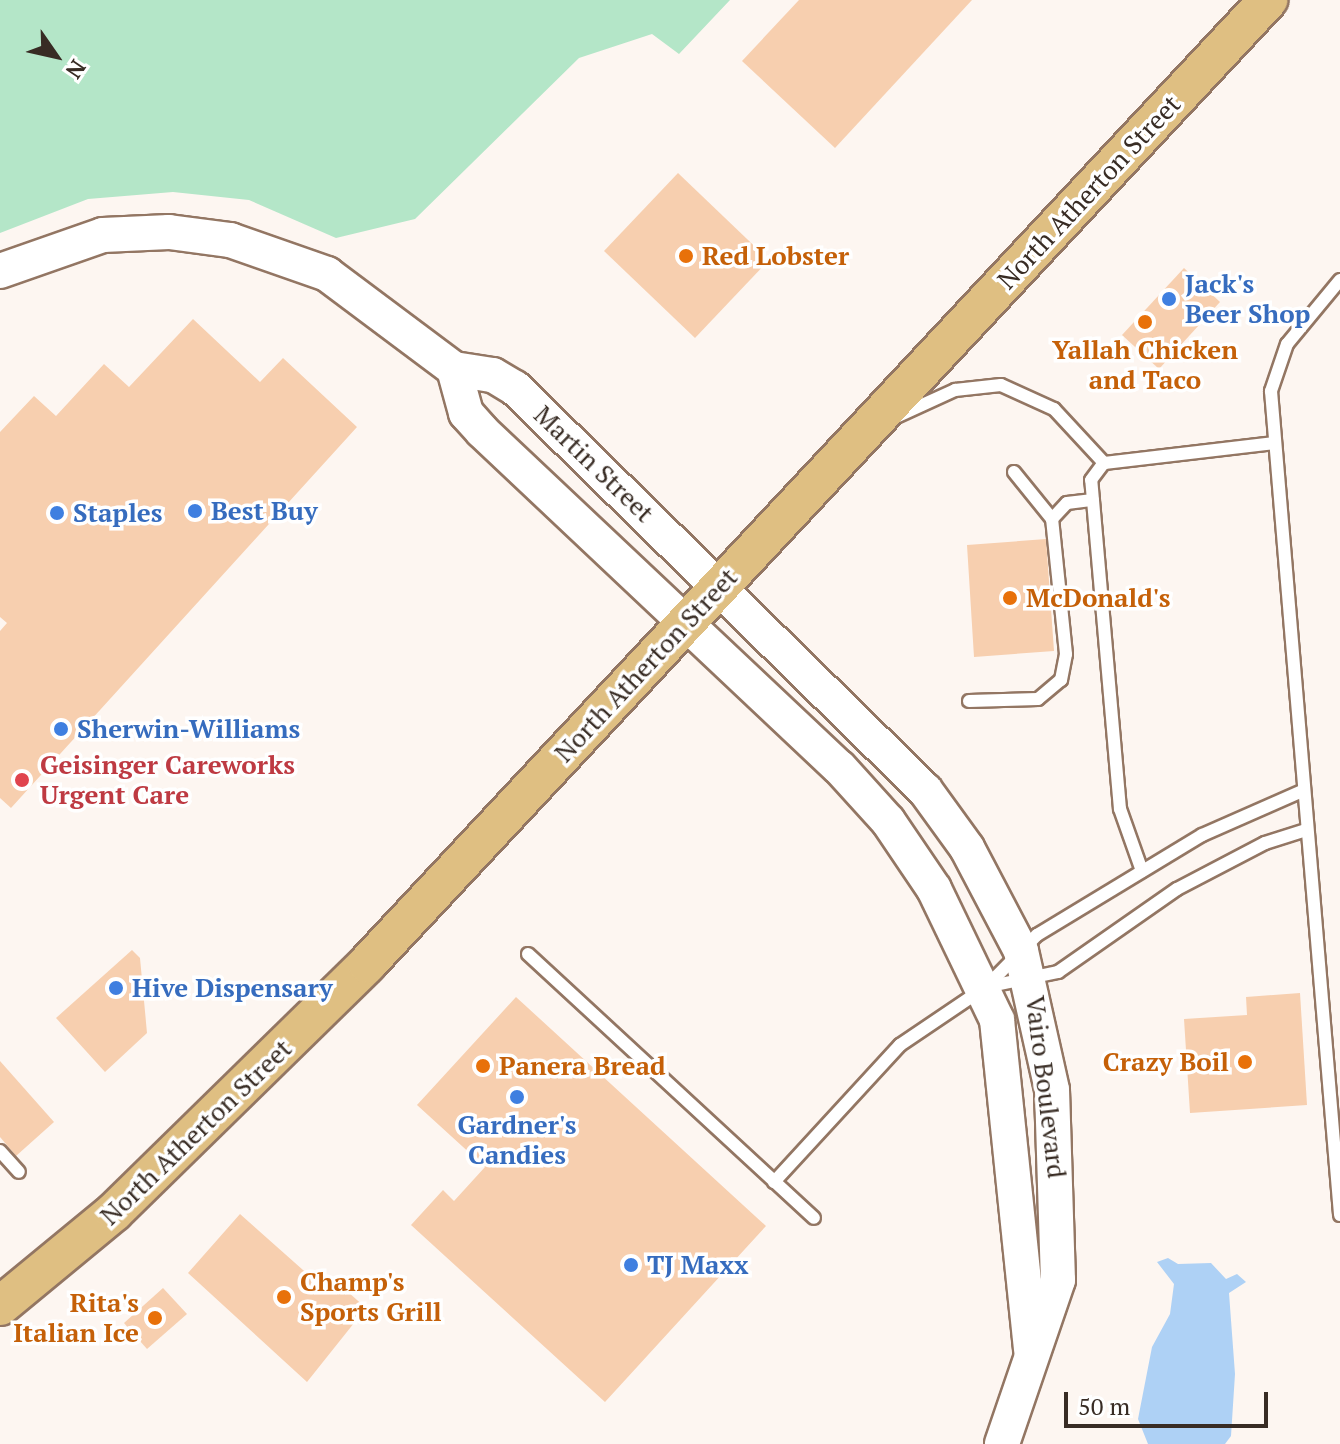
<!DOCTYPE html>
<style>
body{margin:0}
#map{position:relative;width:1340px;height:1444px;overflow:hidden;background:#fdf6f1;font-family:"PT Serif",serif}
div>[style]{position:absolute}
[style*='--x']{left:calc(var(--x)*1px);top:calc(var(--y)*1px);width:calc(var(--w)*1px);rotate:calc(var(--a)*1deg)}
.green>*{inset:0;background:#b4e6c8}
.water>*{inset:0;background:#aed1f5}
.building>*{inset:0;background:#f7cfaf}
.roads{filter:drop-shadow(2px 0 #937663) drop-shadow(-2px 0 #937663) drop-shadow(0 2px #937663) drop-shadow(0 -2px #937663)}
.lane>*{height:12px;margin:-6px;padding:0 6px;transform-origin:6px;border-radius:6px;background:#fff}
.secondary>*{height:34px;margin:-17px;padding:0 17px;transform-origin:17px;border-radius:17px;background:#fff}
.primary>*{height:38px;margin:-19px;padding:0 19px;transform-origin:19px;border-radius:19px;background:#dfbf82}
.dots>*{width:22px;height:22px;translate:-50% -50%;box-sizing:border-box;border:4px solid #fff;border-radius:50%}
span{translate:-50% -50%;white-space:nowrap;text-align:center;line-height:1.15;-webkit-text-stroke:7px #fff;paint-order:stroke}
.street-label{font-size:26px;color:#382c24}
.food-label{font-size:26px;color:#c56008;font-weight:700}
.left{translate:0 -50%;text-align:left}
.right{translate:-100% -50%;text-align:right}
.shop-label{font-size:26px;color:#366cbe;font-weight:700}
.health-label{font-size:26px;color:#be3a42;font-weight:700}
.north{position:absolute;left:16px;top:16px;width:80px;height:80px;-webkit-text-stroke:6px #fff;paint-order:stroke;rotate:124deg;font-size:22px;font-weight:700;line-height:32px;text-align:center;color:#382c24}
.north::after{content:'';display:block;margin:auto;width:28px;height:36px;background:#382c24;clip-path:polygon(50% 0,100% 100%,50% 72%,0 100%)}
.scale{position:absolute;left:1064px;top:1392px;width:204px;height:36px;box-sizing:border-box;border:4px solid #382c24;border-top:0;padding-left:10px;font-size:24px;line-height:28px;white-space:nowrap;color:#382c24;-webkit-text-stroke:6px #fff;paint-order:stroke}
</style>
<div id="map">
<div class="green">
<i style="clip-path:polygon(0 0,730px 0,679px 54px,652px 34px,579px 58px,415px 219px,336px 238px,249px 200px,173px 192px,88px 199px,0 233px)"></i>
</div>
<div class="water">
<i style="clip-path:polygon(1168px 1258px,1178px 1264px,1211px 1263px,1226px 1279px,1237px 1274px,1246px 1282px,1229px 1293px,1235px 1374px,1231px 1436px,1225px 1444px,1148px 1444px,1138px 1419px,1152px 1347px,1170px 1314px,1174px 1284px,1157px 1262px)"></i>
</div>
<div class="building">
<i style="clip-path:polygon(799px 0,972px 0,835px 148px,742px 61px)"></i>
<i style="clip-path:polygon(678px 173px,769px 260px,695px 338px,604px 251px)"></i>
<i style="clip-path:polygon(1184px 268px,1220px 302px,1159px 369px,1122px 335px)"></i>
<i style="clip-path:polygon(193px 319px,260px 382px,283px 358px,357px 427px,11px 808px,0 798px,0 631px,7px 623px,0 617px,0 432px,34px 396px,56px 416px,104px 364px,129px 387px)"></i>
<i style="clip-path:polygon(1046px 539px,1054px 651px,974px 657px,967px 545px)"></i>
<i style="clip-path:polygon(132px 950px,140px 958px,147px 1033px,105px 1072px,56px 1018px)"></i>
<i style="clip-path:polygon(1300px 993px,1307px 1105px,1190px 1113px,1184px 1019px,1247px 1015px,1246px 997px)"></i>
<i style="clip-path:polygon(516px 997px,766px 1226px,605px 1402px,411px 1225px,443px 1190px,454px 1201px,485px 1167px,417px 1105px)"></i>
<i style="clip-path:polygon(0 1061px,54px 1122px,16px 1156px,0 1137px)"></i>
<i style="clip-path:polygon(240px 1214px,321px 1286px,330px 1276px,366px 1308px,307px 1382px,188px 1273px)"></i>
<i style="clip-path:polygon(163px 1288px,187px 1314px,147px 1349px,124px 1323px)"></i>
</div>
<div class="roads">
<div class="lane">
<i style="--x:1340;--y:280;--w:83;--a:129.6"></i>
<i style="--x:1287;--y:344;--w:50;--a:108.8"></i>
<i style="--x:1271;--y:391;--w:827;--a:85.21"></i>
<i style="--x:898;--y:416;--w:63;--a:-24.5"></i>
<i style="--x:955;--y:390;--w:46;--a:-6.2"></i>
<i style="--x:1001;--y:385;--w:58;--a:24.4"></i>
<i style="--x:1054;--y:409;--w:74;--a:47.2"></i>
<i style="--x:1014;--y:472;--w:60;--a:51"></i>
<i style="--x:969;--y:701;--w:69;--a:-1.7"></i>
<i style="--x:1038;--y:699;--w:30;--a:-40"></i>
<i style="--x:1061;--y:680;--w:26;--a:-79"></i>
<i style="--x:1066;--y:654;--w:136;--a:-95.9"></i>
<i style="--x:1052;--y:519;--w:22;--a:-47"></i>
<i style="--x:1067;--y:503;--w:26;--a:-7"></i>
<i style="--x:1142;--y:871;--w:66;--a:-109.5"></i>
<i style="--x:1120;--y:809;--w:330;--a:-95"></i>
<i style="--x:1091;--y:480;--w:21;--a:-53"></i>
<i style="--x:1104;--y:463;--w:170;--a:-6.7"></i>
<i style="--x:528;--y:954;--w:389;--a:42.7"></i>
<i style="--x:986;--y:987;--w:74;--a:-11.8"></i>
<i style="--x:1058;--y:972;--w:145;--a:-34.9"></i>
<i style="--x:1177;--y:889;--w:99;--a:-27.6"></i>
<i style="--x:1265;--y:843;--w:43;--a:-17.6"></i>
<i style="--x:0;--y:1151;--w:28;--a:48"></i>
<i style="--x:774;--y:1182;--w:186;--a:-47.4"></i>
<i style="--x:900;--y:1045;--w:104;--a:-34"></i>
<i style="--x:986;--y:987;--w:73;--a:-45.6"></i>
<i style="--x:1037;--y:935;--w:193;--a:-31.2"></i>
<i style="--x:1202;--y:835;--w:109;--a:-23.7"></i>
</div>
<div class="secondary">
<i style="--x:0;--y:271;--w:109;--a:-19.3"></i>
<i style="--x:103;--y:235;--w:66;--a:-2.6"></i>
<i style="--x:169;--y:232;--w:62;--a:7.5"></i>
<i style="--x:230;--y:240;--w:103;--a:19.3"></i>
<i style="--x:327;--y:274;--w:159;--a:36.8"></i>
<i style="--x:454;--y:369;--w:39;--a:9"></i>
<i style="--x:493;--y:375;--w:26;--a:31"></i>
<i style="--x:515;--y:388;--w:574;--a:44.44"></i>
<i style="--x:925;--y:790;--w:72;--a:54.1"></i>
<i style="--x:967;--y:848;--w:116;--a:62.3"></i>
<i style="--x:1021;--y:951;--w:142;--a:77.4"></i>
<i style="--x:1052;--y:1090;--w:190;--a:88.2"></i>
<i style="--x:1058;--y:1280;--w:173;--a:108.9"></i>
<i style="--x:454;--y:369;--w:46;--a:74.7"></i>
<i style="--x:466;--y:413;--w:24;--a:48"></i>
<i style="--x:482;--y:431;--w:490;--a:43.3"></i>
<i style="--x:839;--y:767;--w:73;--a:47.8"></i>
<i style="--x:888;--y:821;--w:82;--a:55.9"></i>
<i style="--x:934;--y:889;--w:145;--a:64.3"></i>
<i style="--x:997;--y:1020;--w:331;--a:84.1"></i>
</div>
<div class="primary">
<i style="--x:0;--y:1306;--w:148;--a:-39.5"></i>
<i style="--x:114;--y:1212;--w:354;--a:-44.4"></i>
<i style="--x:367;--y:964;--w:1320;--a:-46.93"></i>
</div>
</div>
<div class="dots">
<i style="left:686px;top:256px;background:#e8710a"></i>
<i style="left:1169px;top:299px;background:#3f7fe0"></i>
<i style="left:1145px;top:322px;background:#e8710a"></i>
<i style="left:195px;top:511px;background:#3f7fe0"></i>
<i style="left:57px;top:513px;background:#3f7fe0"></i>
<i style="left:1010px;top:598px;background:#e8710a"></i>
<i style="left:61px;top:729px;background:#3f7fe0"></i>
<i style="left:22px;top:780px;background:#e0444e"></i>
<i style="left:116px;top:988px;background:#3f7fe0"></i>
<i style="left:1245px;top:1062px;background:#e8710a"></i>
<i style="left:483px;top:1066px;background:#e8710a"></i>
<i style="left:517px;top:1097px;background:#3f7fe0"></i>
<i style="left:631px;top:1265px;background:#3f7fe0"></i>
<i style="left:284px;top:1297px;background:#e8710a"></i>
<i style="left:155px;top:1318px;background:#e8710a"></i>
</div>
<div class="street-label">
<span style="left:1089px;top:192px;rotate:-47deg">North Atherton Street</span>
<span style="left:594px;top:464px;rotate:44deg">Martin Street</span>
<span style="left:646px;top:665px;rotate:-47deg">North Atherton Street</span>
<span style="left:1046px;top:1087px;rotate:83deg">Vairo Boulevard</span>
<span style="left:196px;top:1132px;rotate:-44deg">North Atherton Street</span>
</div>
<div class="food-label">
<span class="left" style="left:702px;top:256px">Red Lobster</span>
<span style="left:1145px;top:365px">Yallah Chicken<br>and Taco</span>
<span class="left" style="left:1026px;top:598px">McDonald's</span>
<span class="right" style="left:1229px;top:1062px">Crazy Boil</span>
<span class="left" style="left:499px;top:1066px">Panera Bread</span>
<span class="left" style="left:300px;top:1297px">Champ's<br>Sports Grill</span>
<span class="right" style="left:139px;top:1318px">Rita's<br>Italian Ice</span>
</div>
<div class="shop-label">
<span class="left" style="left:1185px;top:299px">Jack's<br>Beer Shop</span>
<span class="left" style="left:211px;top:511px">Best Buy</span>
<span class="left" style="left:73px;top:513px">Staples</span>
<span class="left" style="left:77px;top:729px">Sherwin-Williams</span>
<span class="left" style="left:132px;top:988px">Hive Dispensary</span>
<span style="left:517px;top:1140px">Gardner's<br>Candies</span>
<span class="left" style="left:647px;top:1265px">TJ Maxx</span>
</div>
<div class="health-label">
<span class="left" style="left:40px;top:780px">Geisinger Careworks<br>Urgent Care</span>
</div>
<div class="north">N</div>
<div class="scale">50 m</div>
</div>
